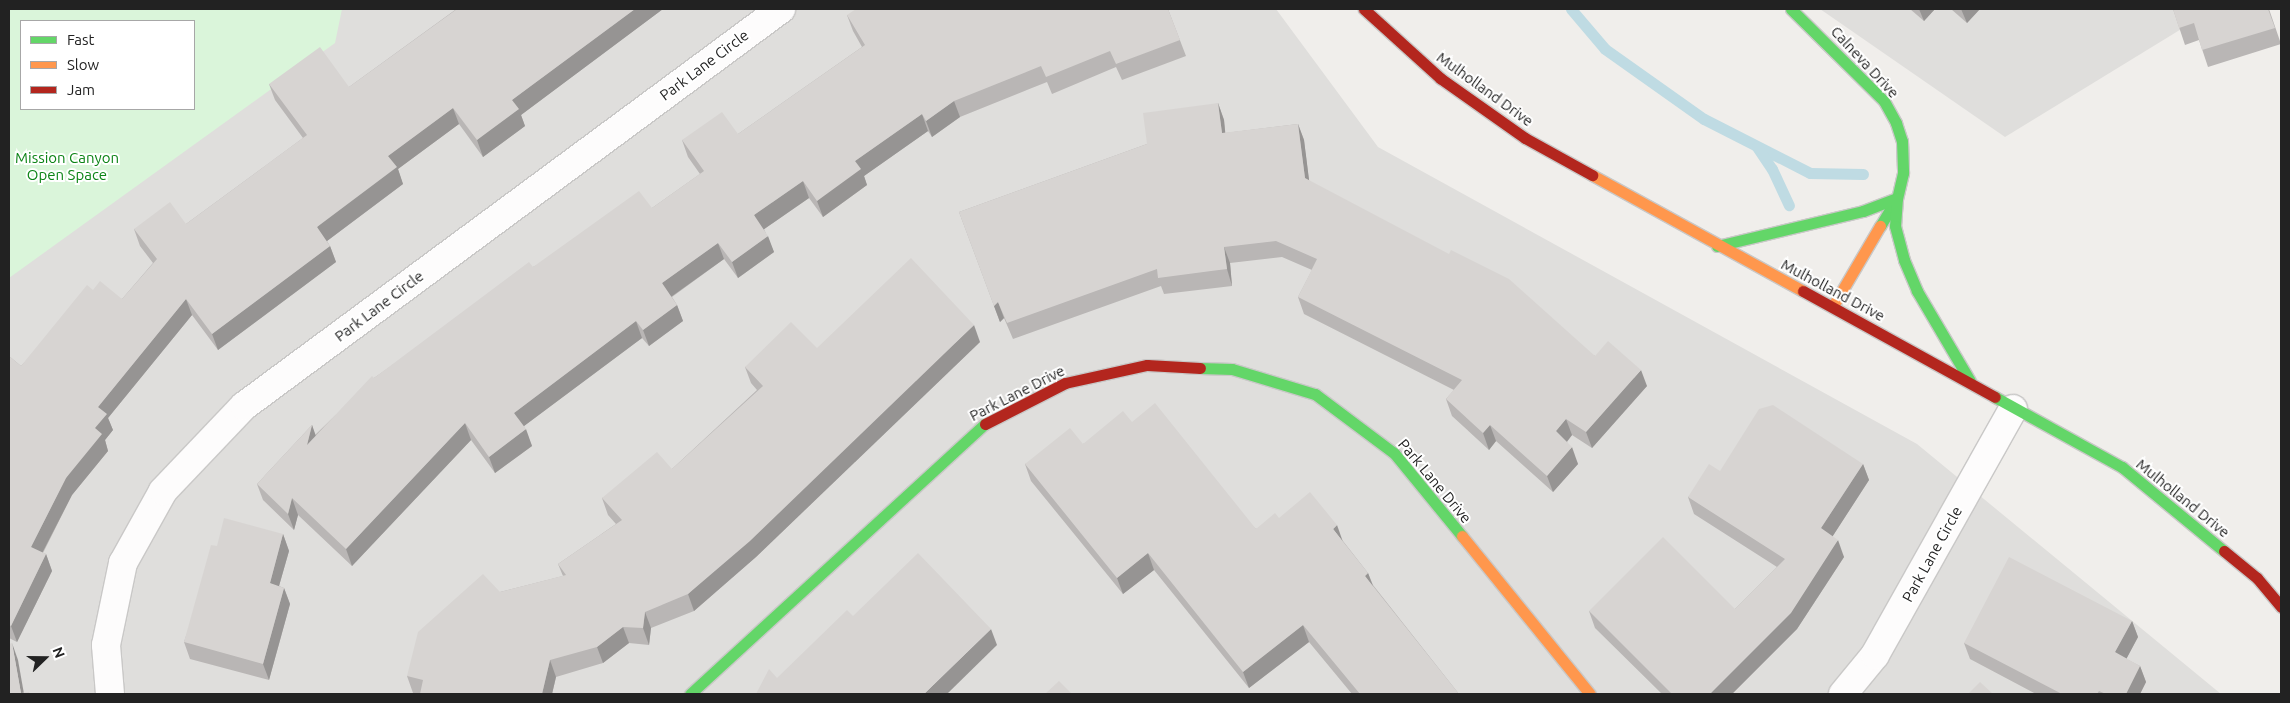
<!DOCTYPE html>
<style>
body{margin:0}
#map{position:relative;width:2290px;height:703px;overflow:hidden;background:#f0eeeb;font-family:Ubuntu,sans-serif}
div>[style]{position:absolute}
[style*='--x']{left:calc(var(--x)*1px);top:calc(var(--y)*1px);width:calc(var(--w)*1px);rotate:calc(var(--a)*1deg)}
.residential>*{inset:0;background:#dfdedc}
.park>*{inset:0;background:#daf5da}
.stream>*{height:11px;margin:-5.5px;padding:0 5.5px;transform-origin:5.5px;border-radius:5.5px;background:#bfdbe3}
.roads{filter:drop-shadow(1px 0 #c9c8c7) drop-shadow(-1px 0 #c9c8c7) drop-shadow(0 1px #c9c8c7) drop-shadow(0 -1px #c9c8c7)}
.street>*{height:28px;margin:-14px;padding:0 14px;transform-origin:14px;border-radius:14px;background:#fdfcfc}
.fast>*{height:11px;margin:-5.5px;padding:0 5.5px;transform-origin:5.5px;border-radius:5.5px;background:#63d668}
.slow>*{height:11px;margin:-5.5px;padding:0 5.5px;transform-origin:5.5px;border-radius:5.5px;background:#ff974d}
.jam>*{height:11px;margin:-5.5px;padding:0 5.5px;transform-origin:5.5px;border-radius:5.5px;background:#b3261e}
.wall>*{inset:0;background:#b9b6b5}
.shaded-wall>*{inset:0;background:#969493}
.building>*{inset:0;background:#d7d4d2}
span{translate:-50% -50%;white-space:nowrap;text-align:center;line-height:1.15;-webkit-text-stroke:4px #fff;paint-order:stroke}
.street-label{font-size:15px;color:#222}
.park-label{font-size:15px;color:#0c8416}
.frame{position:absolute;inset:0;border:10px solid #222;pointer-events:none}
.legend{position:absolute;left:20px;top:20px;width:175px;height:90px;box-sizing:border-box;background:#fff;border:1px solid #a7a7a7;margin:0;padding:6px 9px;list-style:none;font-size:15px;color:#222}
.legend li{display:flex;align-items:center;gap:10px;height:25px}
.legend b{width:25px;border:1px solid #a7a7a7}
.north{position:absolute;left:20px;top:633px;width:50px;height:50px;-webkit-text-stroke:4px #fff;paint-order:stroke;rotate:68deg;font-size:14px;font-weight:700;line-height:20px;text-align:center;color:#222}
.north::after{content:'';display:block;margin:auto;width:18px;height:22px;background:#222;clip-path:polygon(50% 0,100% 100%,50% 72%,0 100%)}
</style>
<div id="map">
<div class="residential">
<i style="clip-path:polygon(326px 9px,1276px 9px,1378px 147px,1917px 444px,2221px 694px,9px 694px,9px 262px)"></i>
<i style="clip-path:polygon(1820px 9px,2214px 9px,2005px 137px)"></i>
</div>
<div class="park">
<i style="clip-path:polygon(evenodd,9px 9px,342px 9px,335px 43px,9px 278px,9px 9px,21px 21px,194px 21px,194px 109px,21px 109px,21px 21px)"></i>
</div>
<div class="stream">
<i style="--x:1571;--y:9;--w:52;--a:49.6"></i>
<i style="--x:1605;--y:49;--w:121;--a:35.3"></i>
<i style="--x:1704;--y:119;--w:119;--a:27"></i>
<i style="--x:1810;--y:173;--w:53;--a:1.1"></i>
<i style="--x:1757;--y:147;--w:27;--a:56"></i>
<i style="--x:1772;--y:169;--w:40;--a:65"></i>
</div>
<div class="roads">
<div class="street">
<i style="--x:110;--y:694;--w:49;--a:-94.7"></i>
<i style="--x:106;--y:645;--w:84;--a:-78.3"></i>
<i style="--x:123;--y:563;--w:82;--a:-60.9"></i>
<i style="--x:163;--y:491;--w:117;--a:-46.4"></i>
<i style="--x:244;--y:406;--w:668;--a:-36.48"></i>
<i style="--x:1843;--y:694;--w:50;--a:-50.6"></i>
<i style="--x:1875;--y:655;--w:282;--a:-60.7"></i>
</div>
<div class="fast">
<i style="--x:1791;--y:9;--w:131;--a:44.7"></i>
<i style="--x:1884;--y:101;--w:25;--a:61"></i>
<i style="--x:1896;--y:123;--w:19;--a:72"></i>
<i style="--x:1902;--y:141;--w:32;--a:88"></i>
<i style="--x:1903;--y:173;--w:26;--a:103"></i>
<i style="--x:1897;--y:198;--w:33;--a:121"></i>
<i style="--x:1717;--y:246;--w:150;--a:-13.5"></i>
<i style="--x:1863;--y:211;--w:36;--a:-21"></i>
<i style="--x:1897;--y:198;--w:28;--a:94"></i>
<i style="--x:1895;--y:226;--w:35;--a:75"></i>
<i style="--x:1904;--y:260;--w:34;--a:67"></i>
<i style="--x:1917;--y:291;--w:104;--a:59.5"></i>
<i style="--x:1200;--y:368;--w:32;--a:2"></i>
<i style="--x:1232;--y:369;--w:87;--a:16.8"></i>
<i style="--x:1315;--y:394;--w:99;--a:36.8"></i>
<i style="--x:1394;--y:453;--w:107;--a:50.7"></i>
<i style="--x:1995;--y:397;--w:145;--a:28.9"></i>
<i style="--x:2122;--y:467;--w:132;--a:39.5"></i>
<i style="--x:690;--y:694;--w:400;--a:-42.5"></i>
</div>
<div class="slow">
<i style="--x:1592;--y:175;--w:241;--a:28.8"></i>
<i style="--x:1833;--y:306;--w:93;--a:-59.6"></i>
<i style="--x:1462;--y:536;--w:203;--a:51"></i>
</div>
<div class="jam">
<i style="--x:1364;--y:9;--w:103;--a:42.2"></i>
<i style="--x:1440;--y:78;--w:104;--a:35.2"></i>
<i style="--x:1525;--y:138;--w:77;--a:28.9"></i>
<i style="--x:1803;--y:291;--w:219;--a:28.9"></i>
<i style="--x:985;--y:424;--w:90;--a:-27.1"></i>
<i style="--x:1065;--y:383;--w:84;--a:-12.4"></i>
<i style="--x:1147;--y:365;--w:53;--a:3.2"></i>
<i style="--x:2224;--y:551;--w:43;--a:39.3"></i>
<i style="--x:2257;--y:578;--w:38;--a:50"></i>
</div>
</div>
<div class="wall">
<i style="clip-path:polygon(455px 9px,663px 9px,521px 115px,525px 126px,483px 157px,459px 124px,398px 169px,403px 184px,327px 241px,330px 246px,336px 262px,218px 350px,192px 315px,108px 418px,113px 430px,105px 440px,108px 451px,72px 495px,43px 553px,46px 554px,52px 571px,17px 642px,9px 638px,9px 356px,21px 366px,93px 290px,122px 299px,153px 263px,140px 246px,134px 229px,186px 224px,303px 138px,275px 100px,269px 84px,349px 87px,455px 10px)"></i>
<i style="clip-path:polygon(1168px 9px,1186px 56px,1122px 80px,1116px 67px,1052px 94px,1047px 82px,960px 117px,932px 137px,928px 131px,864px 176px,867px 185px,823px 217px,809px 198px,764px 229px,774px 252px,738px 278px,724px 259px,672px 297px,677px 305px,683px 321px,649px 346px,642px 338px,524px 426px,532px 446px,495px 473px,471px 440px,352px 566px,298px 515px,294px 530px,263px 500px,257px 484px,312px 425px,315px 435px,374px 378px,533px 267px,652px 208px,700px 174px,688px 157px,682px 140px,738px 134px,862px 47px,853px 31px,847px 15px)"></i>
<i style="clip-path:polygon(1910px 9px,1935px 9px,1924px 21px)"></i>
<i style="clip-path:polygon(1951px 9px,1980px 9px,1967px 23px)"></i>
<i style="clip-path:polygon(2173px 9px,2269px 9px,2281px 44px,2208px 67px,2199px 40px,2185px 45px)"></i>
<i style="clip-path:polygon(1218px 103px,1224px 120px,1225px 133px,1298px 124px,1304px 140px,1309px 181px,1595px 356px,1647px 386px,1592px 448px,1572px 435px,1567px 442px,1578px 464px,1553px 492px,1496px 441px,1489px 450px,1452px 416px,1446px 399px,1454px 390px,1304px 314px,1298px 297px,1312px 270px,1282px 257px,1230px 263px,1232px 286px,1164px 294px,1161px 286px,1013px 339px,1004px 318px,1000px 322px,959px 212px,1147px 144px)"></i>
<i style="clip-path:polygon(980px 342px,756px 557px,694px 611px,651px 628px,649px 645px,629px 643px,603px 663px,556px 677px,552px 694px,420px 694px,413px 693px,407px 676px,500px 592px,563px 576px,558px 564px,616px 524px,608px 515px,602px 498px,672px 469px,757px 390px,751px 383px,745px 367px,817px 348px)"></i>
<i style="clip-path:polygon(1132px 422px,1256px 529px,1279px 518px,1343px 541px,1368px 573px,1373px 585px,1459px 694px,1352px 694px,1309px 642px,1249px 688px,1154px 570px,1123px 594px,1031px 481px,1025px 464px,1083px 444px)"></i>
<i style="clip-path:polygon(1863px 464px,1869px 480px,1832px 537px,1844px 557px,1797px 629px,1732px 694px,1662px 694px,1595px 628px,1589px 611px,1735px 609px,1777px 567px,1694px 514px,1688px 497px,1720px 471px)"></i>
<i style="clip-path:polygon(283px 534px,289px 551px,279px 586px,284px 588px,290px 604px,269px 680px,190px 659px,184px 642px,217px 546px)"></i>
<i style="clip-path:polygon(2132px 621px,2138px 637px,2126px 659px,2140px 666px,2146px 682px,2140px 694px,2036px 694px,1970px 659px,1964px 643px)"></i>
</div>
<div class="shaded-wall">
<i style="clip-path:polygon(635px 9px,663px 9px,521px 115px,525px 126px,483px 157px,477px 140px,512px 100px)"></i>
<i style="clip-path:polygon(1919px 9px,1935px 9px,1924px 21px)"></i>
<i style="clip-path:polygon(1961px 9px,1980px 9px,1967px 23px)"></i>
<i style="clip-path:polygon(954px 101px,960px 117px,932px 137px,926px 121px)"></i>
<i style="clip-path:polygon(1218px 103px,1224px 120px,1227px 150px,1222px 133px)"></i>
<i style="clip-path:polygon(453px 108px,459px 124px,398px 169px,403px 184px,323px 244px,317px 227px,388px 156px)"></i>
<i style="clip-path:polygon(922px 114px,928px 131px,864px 176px,867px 185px,823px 217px,817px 201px,855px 161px)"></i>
<i style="clip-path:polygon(1298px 124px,1304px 140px,1311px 195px,1305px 178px)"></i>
<i style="clip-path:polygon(803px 181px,809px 198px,760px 232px,754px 215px)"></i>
<i style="clip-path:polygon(768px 236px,774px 252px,738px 278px,732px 262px)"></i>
<i style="clip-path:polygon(718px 243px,724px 259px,668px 299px,662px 283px)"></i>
<i style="clip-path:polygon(330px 246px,336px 262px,218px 350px,212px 334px)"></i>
<i style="clip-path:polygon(1224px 247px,1230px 263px,1232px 286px,1227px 269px)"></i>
<i style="clip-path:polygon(186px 299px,192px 315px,108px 418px,113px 430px,105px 440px,108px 451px,72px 495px,37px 563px,31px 547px,66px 478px,95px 428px,98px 407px)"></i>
<i style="clip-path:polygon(998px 302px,1004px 318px,1000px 322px,994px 306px)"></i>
<i style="clip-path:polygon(677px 305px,683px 321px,649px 346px,643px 330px)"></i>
<i style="clip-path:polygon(636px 321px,642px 338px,520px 429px,514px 413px)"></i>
<i style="clip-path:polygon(974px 325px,980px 342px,756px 557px,694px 611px,688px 594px)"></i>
<i style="clip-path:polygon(1641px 370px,1647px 386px,1592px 448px,1586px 432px)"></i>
<i style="clip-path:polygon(1566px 419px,1572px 435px,1562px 448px,1556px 431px)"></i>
<i style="clip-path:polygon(465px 423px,471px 440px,352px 566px,346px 549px)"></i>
<i style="clip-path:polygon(312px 425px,318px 442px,307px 445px)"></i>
<i style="clip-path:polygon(1490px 425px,1496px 441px,1489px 450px,1483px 433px)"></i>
<i style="clip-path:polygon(526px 429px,532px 446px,495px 473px,489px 457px)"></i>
<i style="clip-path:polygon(1572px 447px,1578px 464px,1553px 492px,1547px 476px)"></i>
<i style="clip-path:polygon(1863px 464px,1869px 480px,1827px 545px,1821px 528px)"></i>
<i style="clip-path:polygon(292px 498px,298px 515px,294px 530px,288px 514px)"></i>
<i style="clip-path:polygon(1337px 525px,1343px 542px,1333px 529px)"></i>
<i style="clip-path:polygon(283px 534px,289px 551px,275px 600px,270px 583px)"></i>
<i style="clip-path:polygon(1838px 540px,1844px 557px,1797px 629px,1732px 694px,1710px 694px)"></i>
<i style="clip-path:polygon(1148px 553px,1154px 570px,1123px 594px,1117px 578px)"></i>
<i style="clip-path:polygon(46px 554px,52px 571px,17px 642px,11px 626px)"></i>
<i style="clip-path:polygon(1368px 573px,1374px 589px,1365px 576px)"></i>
<i style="clip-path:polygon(284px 588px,290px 604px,269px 680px,263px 664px)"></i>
<i style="clip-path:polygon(645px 612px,651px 628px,649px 645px,643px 628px)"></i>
<i style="clip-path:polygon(2132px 621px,2138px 637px,2121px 669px,2115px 652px)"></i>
<i style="clip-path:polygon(1303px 625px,1309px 642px,1249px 688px,1243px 672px)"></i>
<i style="clip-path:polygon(623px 627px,629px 643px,603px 663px,597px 647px)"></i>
<i style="clip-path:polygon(991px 629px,997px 645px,947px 694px,924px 694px)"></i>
<i style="clip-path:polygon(12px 643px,18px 660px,24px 694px,21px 694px)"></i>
<i style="clip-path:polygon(550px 660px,556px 677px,552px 694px,542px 694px)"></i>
<i style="clip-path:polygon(2140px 666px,2146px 682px,2140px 694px,2126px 694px)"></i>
</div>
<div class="building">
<i style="clip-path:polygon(457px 9px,635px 9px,512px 100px,519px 109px,477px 140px,453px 108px,388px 156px,397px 167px,317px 227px,330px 246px,212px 334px,186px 299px,98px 407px,107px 414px,95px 428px,102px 434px,66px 478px,31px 547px,46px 554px,11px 626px,9px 625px,9px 356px,21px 366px,87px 285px,93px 290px,100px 281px,122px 299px,157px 259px,134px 229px,170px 202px,186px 224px,307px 135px,269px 84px,320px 47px,349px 87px)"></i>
<i style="clip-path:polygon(856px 9px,1168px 9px,1180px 40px,1116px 64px,1110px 51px,1046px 77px,1041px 66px,954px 101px,926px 121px,922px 114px,855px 161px,861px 169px,817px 201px,803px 181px,754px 215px,768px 236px,732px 262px,718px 243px,662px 283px,677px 305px,643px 330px,636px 321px,514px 413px,526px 429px,489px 457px,465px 423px,346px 549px,292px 498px,288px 514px,257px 484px,312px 425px,307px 445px,372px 376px,374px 378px,529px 262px,533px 267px,639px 191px,652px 208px,704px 171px,682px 140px,722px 112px,738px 134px,865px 45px,847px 15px)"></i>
<i style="clip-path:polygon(2173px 9px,2268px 9px,2275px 28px,2202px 50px,2194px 23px,2179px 28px)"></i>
<i style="clip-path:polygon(1218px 103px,1222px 133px,1298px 124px,1305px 178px,1449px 254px,1451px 250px,1509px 279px,1595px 356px,1608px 341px,1641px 370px,1586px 432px,1566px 419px,1556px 431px,1572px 447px,1547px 476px,1490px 425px,1483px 433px,1446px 399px,1462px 380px,1298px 297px,1317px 259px,1276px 241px,1224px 247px,1227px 269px,1158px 278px,1157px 269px,1007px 323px,998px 302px,994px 306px,959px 212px,1147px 144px,1143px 113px)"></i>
<i style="clip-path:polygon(911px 258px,974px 325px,750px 541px,688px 594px,645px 612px,643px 628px,623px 627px,597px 647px,550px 660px,542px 694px,420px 694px,423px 680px,407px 676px,418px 632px,483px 574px,500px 592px,566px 575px,558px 564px,622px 520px,602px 498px,657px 452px,672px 469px,763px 386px,745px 367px,791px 322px,817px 348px)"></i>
<i style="clip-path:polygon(1155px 403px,1256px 529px,1275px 513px,1279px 518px,1310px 492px,1337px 525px,1333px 529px,1368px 573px,1365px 576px,1459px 694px,1360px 694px,1303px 625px,1243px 672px,1148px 553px,1117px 578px,1025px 464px,1070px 428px,1083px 444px,1123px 411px,1132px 422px)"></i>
<i style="clip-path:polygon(1773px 405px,1863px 464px,1821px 528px,1838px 540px,1791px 613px,1710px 694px,1672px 694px,1589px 611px,1663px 537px,1735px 609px,1785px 559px,1688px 497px,1709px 464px,1720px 471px,1759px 409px)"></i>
<i style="clip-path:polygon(224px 518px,283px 534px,270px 583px,284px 588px,263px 664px,184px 642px,211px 545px,217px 546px)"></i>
<i style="clip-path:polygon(918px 553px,991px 629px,924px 694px,756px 694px,769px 669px,777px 678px,847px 610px,853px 616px)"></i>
<i style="clip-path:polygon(2009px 557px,2132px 621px,2115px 652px,2140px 666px,2126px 694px,2106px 694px,2099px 691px,2097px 694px,2062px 694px,1964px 643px)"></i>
<i style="clip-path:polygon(12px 643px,21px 693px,29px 692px,30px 694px,9px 694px,9px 644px)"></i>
<i style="clip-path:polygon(1059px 681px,1072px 694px,1045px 694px)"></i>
<i style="clip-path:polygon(1980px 682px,1993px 694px,1968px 694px)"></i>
</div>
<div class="street-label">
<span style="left:1865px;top:62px;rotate:47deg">Calneva Drive</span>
<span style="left:704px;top:65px;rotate:-37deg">Park Lane Circle</span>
<span style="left:1485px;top:89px;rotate:36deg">Mulholland Drive</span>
<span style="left:1833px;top:290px;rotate:28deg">Mulholland Drive</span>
<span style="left:379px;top:306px;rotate:-37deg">Park Lane Circle</span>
<span style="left:1017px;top:393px;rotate:-27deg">Park Lane Drive</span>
<span style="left:1435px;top:481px;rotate:50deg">Park Lane Drive</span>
<span style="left:2183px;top:498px;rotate:39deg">Mulholland Drive</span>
<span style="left:1932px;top:554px;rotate:-61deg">Park Lane Circle</span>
</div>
<div class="park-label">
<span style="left:67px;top:166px">Mission Canyon<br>Open Space</span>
</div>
<div class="frame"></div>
<ul class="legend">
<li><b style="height:6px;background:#63d668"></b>Fast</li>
<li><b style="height:6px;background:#ff974d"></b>Slow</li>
<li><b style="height:6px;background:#b3261e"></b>Jam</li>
</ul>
<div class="north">N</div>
</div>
